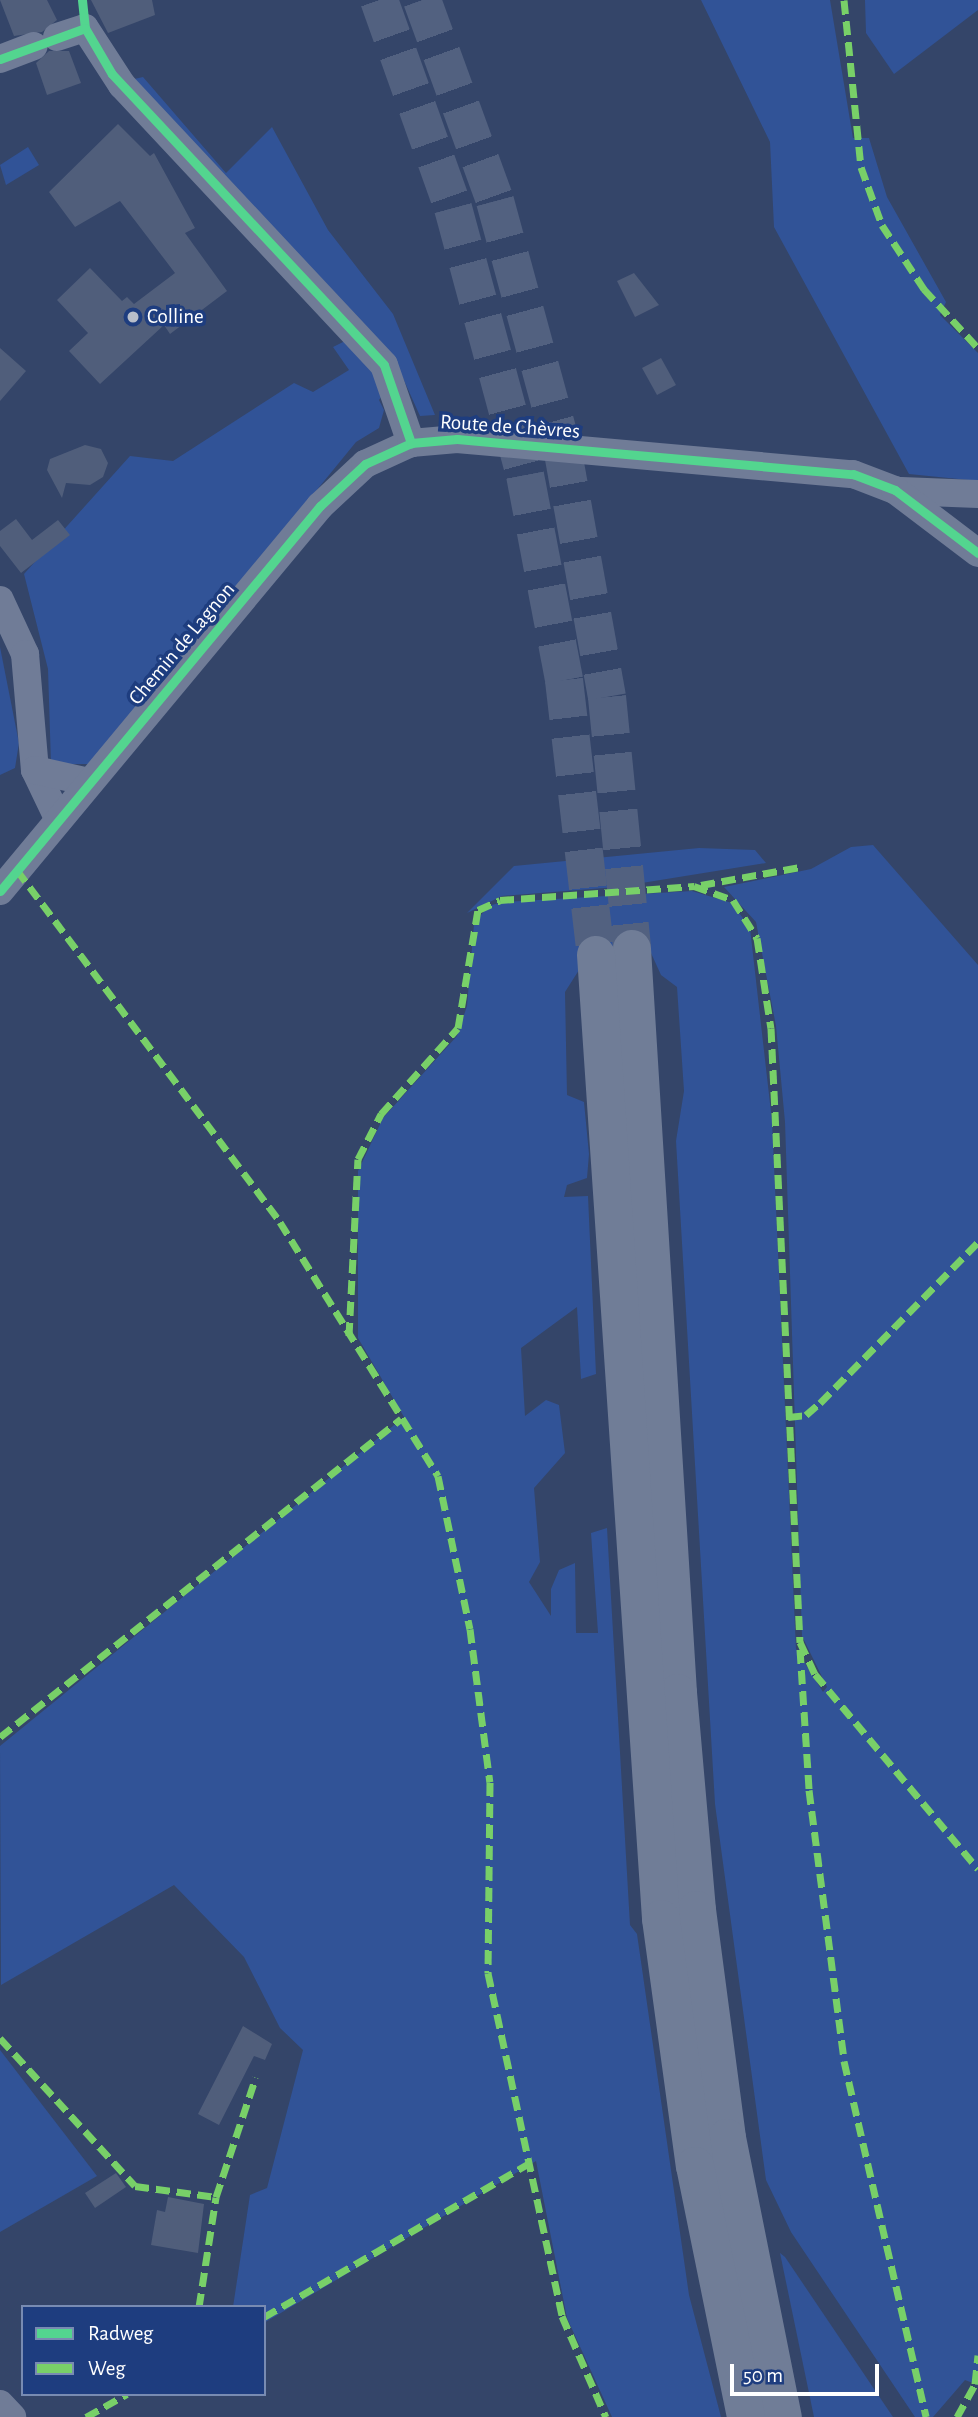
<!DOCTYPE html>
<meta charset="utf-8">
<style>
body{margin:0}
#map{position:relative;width:978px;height:2417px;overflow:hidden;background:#344569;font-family:"Alegreya Sans",sans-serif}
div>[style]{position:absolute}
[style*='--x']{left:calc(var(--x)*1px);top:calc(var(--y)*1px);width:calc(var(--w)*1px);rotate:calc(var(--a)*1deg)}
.green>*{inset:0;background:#315397}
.building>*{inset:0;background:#505e7b}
.highway-tunnel>*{height:38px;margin-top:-19px;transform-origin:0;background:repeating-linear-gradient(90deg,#526180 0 38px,transparent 0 57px)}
.minor>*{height:28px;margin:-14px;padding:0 14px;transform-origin:14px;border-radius:14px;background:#707c97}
.highway>*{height:38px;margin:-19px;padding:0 19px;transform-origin:19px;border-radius:19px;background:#707d97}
.quiet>*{height:7px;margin-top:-3.5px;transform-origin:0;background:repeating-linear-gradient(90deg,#78d068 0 14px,transparent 0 21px)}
.cycleway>*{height:9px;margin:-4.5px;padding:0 4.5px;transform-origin:4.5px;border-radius:4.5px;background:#53d58f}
.dots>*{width:19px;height:19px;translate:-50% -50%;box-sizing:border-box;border:4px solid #1e3d7f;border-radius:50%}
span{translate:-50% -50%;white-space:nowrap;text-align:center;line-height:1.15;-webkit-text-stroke:7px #1e3d7f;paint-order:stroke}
.poi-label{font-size:21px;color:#fff}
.left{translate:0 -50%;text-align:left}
.street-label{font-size:21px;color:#fff}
.legend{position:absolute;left:21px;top:2305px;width:245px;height:91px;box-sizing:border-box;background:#1e3d7f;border:2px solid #788bb2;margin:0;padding:9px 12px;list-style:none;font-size:21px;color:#fff}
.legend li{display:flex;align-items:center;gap:14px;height:35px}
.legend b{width:35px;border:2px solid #788bb2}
.scale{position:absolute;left:730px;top:2364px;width:149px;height:32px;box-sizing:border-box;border:4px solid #fff;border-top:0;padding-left:9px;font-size:21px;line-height:24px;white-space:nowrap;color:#fff;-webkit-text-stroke:5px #1e3d7f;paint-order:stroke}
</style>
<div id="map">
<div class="green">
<i style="clip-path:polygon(701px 0,830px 0,853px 138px,869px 138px,887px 197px,946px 302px,940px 315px,978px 353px,978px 481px,909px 474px,774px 227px,770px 142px)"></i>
<i style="clip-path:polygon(865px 0,978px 0,978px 10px,894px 74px,866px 33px)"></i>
<i style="clip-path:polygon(143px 77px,226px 173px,272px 127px,328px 230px,393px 314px,435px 415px,420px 416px,402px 376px,130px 80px)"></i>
<i style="clip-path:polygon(28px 147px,39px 165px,6px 185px,0 165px)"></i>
<i style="clip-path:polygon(347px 340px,386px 390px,379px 400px,384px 410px,379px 428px,356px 442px,93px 764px,51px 764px,48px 669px,24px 574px,130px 456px,173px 461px,294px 383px,313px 392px,349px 370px,333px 347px)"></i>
<i style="clip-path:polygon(0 647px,19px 743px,15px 768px,0 775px)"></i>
<i style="clip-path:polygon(873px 845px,978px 965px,978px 2385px,965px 2380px,933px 2417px,915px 2417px,791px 2232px,766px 2180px,715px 1804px,676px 1141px,684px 1091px,677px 987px,661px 975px,651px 953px,579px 970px,565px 992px,567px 1095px,584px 1102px,589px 1154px,587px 1178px,567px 1185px,564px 1197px,588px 1196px,596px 1374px,581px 1379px,577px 1307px,521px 1348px,525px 1416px,546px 1400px,559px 1405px,565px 1453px,534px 1488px,540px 1562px,529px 1582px,551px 1616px,551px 1589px,559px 1570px,575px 1563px,576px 1633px,598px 1633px,591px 1533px,607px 1528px,630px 1925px,637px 1934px,689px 2295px,721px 2417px,612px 2417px,567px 2318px,536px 2161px,264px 2323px,264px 2307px,233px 2307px,250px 2195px,267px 2188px,303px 2050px,280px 2028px,244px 1957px,174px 1885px,1px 1985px,0 1746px,404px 1417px,358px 1338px,358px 1171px,383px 1118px,457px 1036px,467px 1006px,474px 924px,488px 906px,503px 902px,692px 891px,732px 903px,750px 928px,772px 1121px,796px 1649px,823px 1692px,827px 1687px,802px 1636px,785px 1122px,776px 1026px,756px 922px,724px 887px,811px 869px,851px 847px)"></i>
<i style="clip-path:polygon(699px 848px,755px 850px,766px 863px,617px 887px,502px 896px,467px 913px,514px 866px)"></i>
<i style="clip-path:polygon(0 2050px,97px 2176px,0 2232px)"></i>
<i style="clip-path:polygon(780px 2253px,785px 2257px,893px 2417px,814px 2417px)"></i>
</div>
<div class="building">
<i style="clip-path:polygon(0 0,47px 0,57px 20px,42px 32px,14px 36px)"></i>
<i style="clip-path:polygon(91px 0,152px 0,155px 15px,108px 33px)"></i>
<i style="clip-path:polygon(49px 51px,69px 51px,81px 83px,47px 95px,36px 63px)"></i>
<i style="clip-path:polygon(118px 124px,150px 156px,154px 153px,195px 228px,185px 233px,227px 291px,170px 334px,164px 325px,100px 384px,69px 351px,88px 333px,57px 300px,90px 268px,122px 301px,127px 297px,134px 304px,175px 273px,120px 201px,75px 227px,49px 192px)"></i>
<i style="clip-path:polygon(634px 273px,659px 305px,635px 317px,617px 281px)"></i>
<i style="clip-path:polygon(0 348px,26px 371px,0 401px)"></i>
<i style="clip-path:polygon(661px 358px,676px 385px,657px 395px,642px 368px)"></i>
<i style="clip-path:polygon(85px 445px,101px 449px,108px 463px,103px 477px,90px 485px,66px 483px,62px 498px,47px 470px,50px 459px)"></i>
<i style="clip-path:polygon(16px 519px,32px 540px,58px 520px,70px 535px,21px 573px,0 546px,0 531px)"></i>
<i style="clip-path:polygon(243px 2026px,272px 2044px,265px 2060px,254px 2056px,219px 2125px,198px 2114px)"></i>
<i style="clip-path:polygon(116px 2173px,126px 2187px,95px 2208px,85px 2193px)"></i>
<i style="clip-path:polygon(168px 2197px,204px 2204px,198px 2253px,151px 2245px,157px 2210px,165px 2212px)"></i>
</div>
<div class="highway-tunnel">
<i style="--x:379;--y:0;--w:221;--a:70.4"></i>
<i style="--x:453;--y:208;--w:277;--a:74.9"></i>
<i style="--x:525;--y:475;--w:209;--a:79.2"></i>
<i style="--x:564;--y:680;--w:277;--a:83.4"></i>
<i style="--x:422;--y:0;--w:214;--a:70"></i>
<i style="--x:495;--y:201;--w:255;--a:74.8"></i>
<i style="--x:562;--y:447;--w:254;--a:79.8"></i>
<i style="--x:607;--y:697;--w:253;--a:84.3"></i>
</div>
<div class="minor">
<i style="--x:57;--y:37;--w:29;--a:-18"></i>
<i style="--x:85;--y:28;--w:68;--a:57"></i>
<i style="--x:122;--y:85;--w:383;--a:46.9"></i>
<i style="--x:384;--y:365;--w:83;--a:70.9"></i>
<i style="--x:0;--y:59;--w:36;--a:-21"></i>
<i style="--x:901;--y:491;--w:77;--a:2.2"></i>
<i style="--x:0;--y:600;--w:60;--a:65.2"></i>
<i style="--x:25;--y:654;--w:116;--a:85.1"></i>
<i style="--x:35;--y:770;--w:55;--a:64.4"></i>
<i style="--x:35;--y:770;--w:55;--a:12.5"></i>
<i style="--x:0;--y:891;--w:501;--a:-50.27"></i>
<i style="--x:320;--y:506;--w:62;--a:-43"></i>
<i style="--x:365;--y:464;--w:51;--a:-24.5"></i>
<i style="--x:411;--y:443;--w:46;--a:-5"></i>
<i style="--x:457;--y:439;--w:398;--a:5.1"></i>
<i style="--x:853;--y:474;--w:45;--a:20.9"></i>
<i style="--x:895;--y:490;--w:104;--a:37.2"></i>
<i style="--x:0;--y:2404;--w:18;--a:47"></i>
</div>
<div class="highway">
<i style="--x:632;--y:949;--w:745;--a:86.46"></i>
<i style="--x:678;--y:1693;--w:218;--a:85"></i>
<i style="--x:697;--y:1910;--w:230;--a:82.5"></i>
<i style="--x:727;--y:2138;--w:285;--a:78.7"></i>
<i style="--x:596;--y:955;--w:966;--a:86.14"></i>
<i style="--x:661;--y:1919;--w:249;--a:82.2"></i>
<i style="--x:695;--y:2166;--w:256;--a:78.5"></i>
</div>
<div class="quiet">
<i style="--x:844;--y:0;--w:168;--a:84.2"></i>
<i style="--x:861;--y:167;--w:62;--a:70.1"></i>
<i style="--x:882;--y:225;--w:77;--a:56.7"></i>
<i style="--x:924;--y:289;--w:80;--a:47.5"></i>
<i style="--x:17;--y:870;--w:439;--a:53.2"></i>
<i style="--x:280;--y:1222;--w:299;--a:58.1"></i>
<i style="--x:438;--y:1476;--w:156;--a:78.2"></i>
<i style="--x:470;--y:1629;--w:154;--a:82.6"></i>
<i style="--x:490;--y:1782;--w:191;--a:90.6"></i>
<i style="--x:488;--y:1973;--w:351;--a:77.8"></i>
<i style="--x:562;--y:2316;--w:110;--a:66.5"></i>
<i style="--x:701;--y:885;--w:101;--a:-10.3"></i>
<i style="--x:349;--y:1336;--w:177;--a:-87.1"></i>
<i style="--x:358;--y:1159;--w:51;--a:-62.9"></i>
<i style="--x:381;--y:1114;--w:115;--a:-48.2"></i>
<i style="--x:458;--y:1028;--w:120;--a:-80.4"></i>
<i style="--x:478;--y:910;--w:24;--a:-24"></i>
<i style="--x:500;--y:900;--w:195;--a:-4.1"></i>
<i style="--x:694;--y:886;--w:41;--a:19.7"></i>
<i style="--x:733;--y:900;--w:45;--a:57.7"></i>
<i style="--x:757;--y:938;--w:91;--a:81.2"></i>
<i style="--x:771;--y:1028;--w:615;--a:87.3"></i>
<i style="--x:800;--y:1642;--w:35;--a:65"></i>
<i style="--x:815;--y:1674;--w:254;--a:50.1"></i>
<i style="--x:788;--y:1417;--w:18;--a:-6"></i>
<i style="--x:806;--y:1415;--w:18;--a:-41"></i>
<i style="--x:820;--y:1403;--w:226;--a:-45.5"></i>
<i style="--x:800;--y:1649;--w:141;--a:86.3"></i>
<i style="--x:809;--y:1790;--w:273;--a:82.6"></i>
<i style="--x:844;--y:2061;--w:365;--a:77"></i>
<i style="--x:0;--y:1737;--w:512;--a:-38.42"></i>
<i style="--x:0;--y:2038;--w:200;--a:47.6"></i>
<i style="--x:135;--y:2186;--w:82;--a:7.7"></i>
<i style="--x:199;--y:2307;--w:111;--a:-81.2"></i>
<i style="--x:216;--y:2197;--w:126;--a:-71.6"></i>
<i style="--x:264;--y:2317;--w:307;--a:-30.1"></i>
<i style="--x:86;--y:2417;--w:47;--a:-29.3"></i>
<i style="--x:957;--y:2417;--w:38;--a:-61"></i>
<i style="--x:975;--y:2384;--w:29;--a:-84"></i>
</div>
<div class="cycleway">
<i style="--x:82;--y:0;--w:28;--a:84"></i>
<i style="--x:85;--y:28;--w:53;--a:59.6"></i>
<i style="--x:112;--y:74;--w:398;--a:46.9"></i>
<i style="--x:384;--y:365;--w:83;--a:70.9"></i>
<i style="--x:0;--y:59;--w:90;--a:-20"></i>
<i style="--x:0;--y:891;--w:501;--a:-50.27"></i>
<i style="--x:320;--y:506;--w:62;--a:-43"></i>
<i style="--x:365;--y:464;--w:51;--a:-24.5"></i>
<i style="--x:411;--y:443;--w:46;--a:-5"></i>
<i style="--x:457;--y:439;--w:398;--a:5.1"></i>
<i style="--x:853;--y:474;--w:45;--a:20.9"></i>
<i style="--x:895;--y:490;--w:104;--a:37.2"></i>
</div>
<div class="dots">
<i style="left:133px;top:317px;background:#b8beca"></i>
</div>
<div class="poi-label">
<span class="left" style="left:147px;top:317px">Colline</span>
</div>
<div class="street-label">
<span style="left:510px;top:427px;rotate:4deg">Route de Chèvres</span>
<span style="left:182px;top:644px;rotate:-50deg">Chemin de Lagnon</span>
</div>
<ul class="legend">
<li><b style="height:9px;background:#53d58f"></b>Radweg</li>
<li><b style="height:9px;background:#78d068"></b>Weg</li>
</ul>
<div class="scale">50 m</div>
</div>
